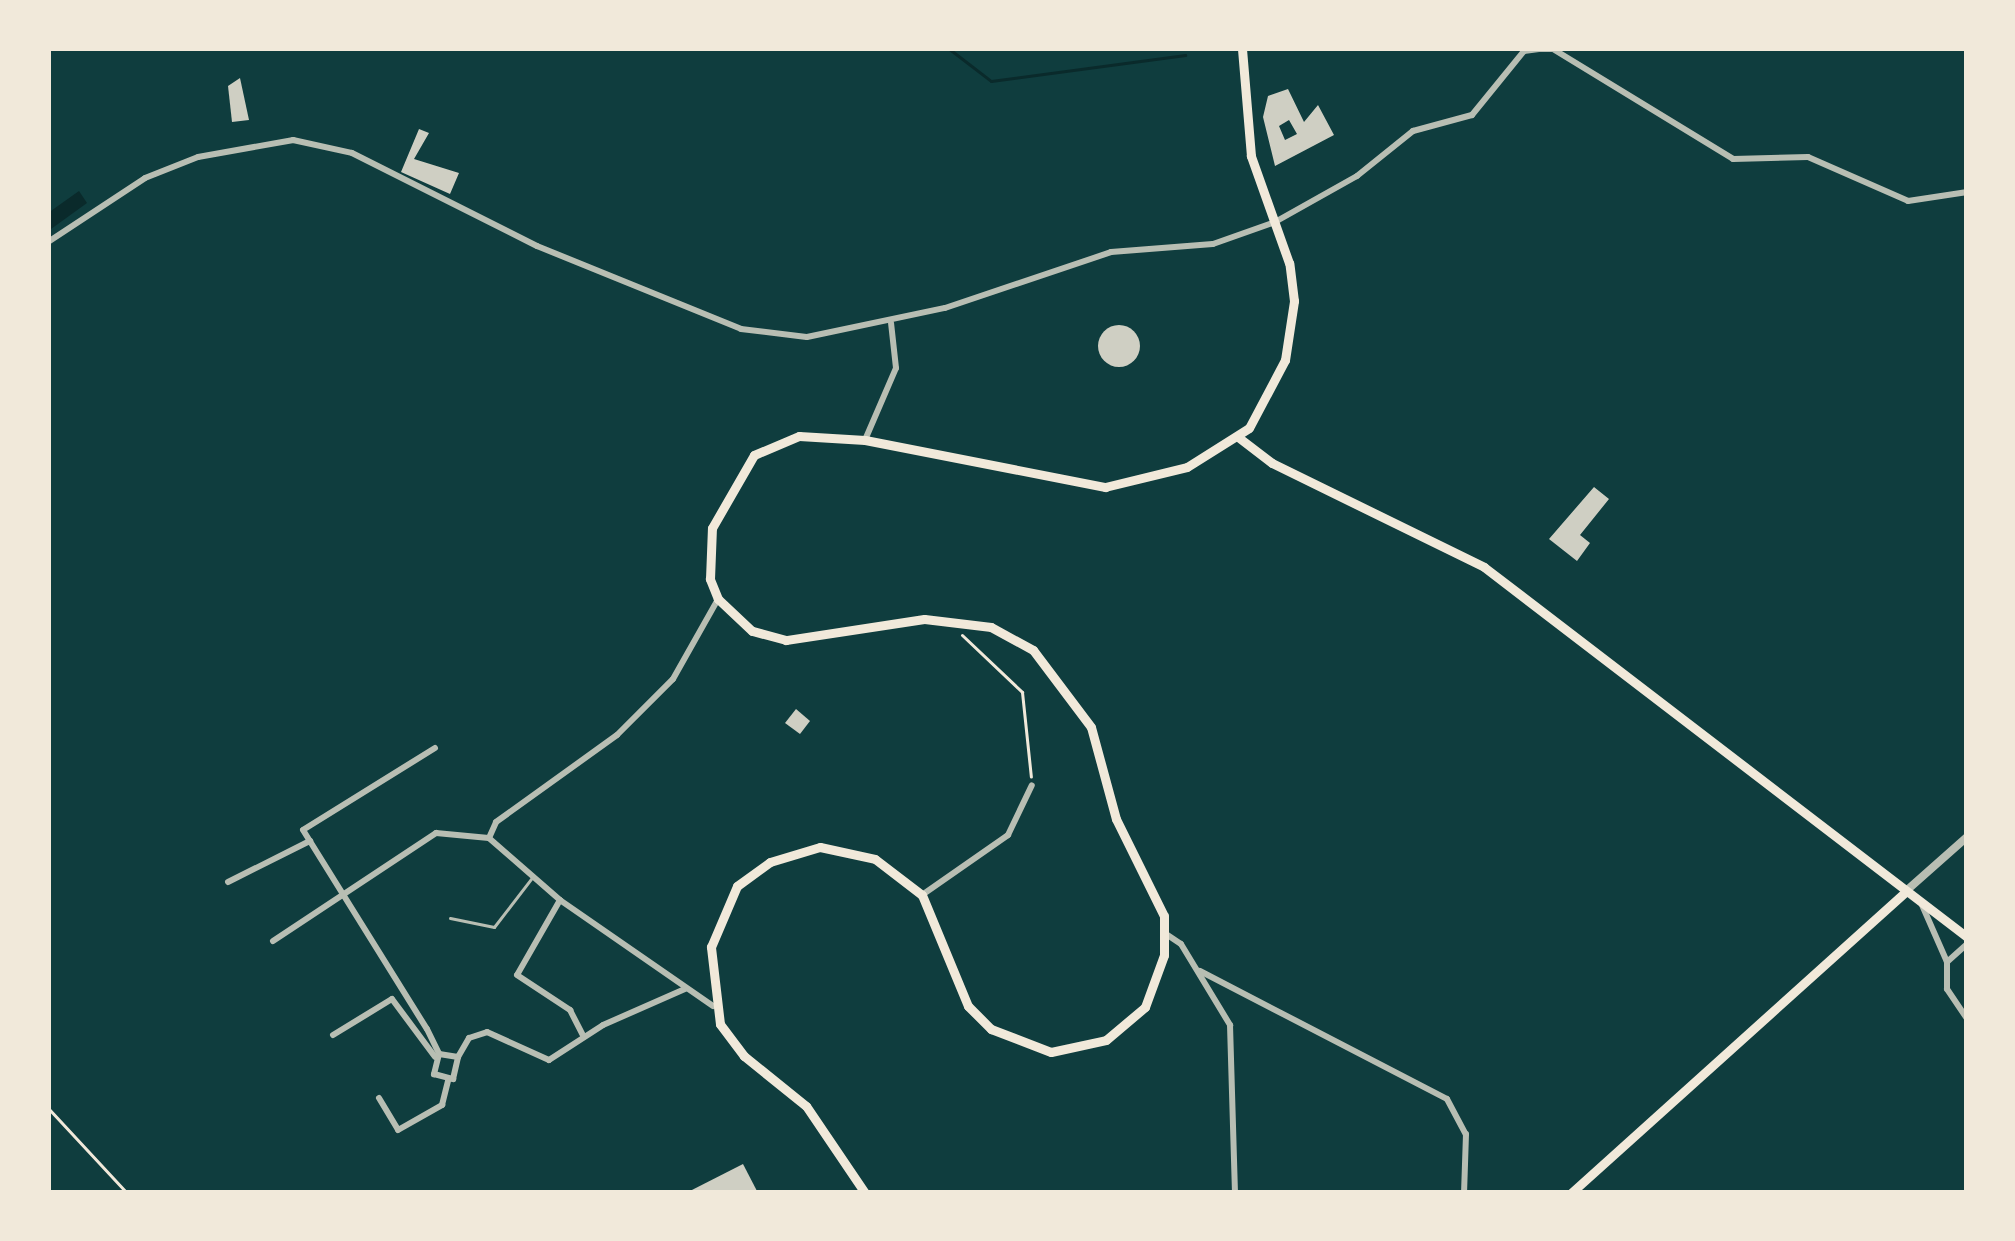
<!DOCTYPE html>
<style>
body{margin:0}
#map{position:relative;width:2015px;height:1241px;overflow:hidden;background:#0f3d3e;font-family:"Libre Baskerville",serif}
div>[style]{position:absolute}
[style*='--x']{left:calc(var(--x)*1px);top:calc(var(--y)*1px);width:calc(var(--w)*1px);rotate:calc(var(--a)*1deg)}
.water>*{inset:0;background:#0a2a2b}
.stream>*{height:3px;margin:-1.5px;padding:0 1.5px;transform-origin:1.5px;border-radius:1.5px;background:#0a2a2b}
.building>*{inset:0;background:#cfcfc3}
.round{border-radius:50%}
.path>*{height:3px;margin:-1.5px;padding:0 1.5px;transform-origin:1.5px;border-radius:1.5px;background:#f1e9da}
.service>*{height:3px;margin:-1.5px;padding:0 1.5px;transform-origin:1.5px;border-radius:1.5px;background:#b8beb3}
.minor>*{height:6px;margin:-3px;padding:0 3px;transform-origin:3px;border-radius:3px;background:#b8beb3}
.tertiary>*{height:8px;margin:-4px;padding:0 4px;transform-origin:4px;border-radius:4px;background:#b8beb3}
.primary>*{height:9px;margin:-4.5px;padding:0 4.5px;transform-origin:4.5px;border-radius:4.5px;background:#f1e9da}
span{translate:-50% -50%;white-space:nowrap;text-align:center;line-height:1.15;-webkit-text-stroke:12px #f1e9da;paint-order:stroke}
.frame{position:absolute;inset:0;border:51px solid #f1e9da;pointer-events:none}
</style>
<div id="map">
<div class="water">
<i style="clip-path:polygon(79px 191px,87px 203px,51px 229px,48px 213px)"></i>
</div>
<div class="stream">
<i style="--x:948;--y:48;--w:54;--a:37.5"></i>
<i style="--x:991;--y:81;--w:196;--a:-7.6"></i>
</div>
<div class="building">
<i style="clip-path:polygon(240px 78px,249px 120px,232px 122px,228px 86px)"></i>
<i style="clip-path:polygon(evenodd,1288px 89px,1304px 122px,1318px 105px,1334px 135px,1275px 166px,1263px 117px,1268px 96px,1288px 89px,1289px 120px,1297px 134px,1285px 140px,1279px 126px,1289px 120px)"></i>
<i style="clip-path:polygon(419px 129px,429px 133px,414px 159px,459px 173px,450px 194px,401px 172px)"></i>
<i class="round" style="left:1098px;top:325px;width:42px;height:42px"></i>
<i style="clip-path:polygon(1594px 487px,1609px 499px,1580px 535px,1590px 543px,1577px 561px,1549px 539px)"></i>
<i style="clip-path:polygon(796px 709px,810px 721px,800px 734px,785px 723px)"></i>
<i style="clip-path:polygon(743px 1164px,758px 1193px,686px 1193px)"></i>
</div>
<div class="path">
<i style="--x:962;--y:635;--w:83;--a:43.5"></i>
<i style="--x:1022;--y:692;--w:85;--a:84"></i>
<i style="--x:48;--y:1108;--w:116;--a:47.1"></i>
</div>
<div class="service">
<i style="--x:450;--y:918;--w:45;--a:11.6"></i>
<i style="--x:494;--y:927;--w:61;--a:-52.4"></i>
</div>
<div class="minor">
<i style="--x:48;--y:242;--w:116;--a:-33.4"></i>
<i style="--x:145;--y:178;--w:57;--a:-21.6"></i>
<i style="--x:198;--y:157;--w:97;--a:-10.1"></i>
<i style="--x:293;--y:140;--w:60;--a:12.4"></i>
<i style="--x:352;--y:153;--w:207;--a:26.7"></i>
<i style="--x:537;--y:246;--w:220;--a:22.1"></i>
<i style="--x:741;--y:329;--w:66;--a:6.9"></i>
<i style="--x:807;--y:337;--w:141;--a:-11.9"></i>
<i style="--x:945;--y:308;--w:175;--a:-18.6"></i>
<i style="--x:1111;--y:252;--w:102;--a:-4.5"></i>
<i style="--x:1213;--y:244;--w:66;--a:-19.5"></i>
<i style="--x:1275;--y:222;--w:94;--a:-29.3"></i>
<i style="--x:1357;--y:176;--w:72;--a:-38.8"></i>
<i style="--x:1413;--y:131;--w:61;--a:-15.2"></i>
<i style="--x:1472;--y:115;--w:82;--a:-50.9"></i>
<i style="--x:1524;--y:51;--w:15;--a:-8"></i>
<i style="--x:1539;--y:49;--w:14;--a:0"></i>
<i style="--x:1553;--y:49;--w:211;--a:31.4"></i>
<i style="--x:1733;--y:159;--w:75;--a:-1.5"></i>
<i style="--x:1808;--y:157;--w:109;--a:23.7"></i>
<i style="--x:1908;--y:201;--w:60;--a:-8.7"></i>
<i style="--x:865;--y:440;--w:78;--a:-66.7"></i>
<i style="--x:896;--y:368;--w:45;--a:-96.3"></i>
<i style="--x:435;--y:748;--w:155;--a:148.2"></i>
<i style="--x:303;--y:830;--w:234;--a:58.1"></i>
<i style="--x:427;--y:1029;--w:28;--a:64"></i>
<i style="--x:439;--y:1054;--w:21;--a:104"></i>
<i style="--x:434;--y:1074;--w:20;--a:15"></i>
<i style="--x:453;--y:1079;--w:23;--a:-77"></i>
<i style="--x:458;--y:1057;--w:19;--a:-171"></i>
<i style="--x:228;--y:882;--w:92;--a:-26.6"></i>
<i style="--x:922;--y:895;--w:105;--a:-34.9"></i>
<i style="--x:1008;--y:835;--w:55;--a:-64.4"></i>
<i style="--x:560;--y:900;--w:86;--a:119.8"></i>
<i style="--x:517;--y:975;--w:64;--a:33.4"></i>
<i style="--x:570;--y:1010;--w:30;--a:63"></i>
<i style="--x:1922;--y:905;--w:62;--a:66.3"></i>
<i style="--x:1947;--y:962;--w:27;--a:90"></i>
<i style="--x:1947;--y:989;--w:36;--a:56"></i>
<i style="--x:1166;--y:934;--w:18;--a:34"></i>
<i style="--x:1181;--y:944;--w:95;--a:58.8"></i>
<i style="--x:1230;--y:1025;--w:168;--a:88.3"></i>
<i style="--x:273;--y:941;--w:196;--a:-33.5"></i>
<i style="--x:436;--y:833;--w:53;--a:5.4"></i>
<i style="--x:1947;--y:962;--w:27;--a:-42"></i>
<i style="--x:1200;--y:971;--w:278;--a:27.4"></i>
<i style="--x:1447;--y:1099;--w:40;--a:62"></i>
<i style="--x:1466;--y:1134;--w:59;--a:91.9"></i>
<i style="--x:713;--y:1006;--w:186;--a:-145.3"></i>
<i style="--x:560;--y:900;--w:94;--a:-138.9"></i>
<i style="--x:489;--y:838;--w:17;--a:-66"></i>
<i style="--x:496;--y:822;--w:149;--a:-35.7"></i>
<i style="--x:617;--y:735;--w:79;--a:-45"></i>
<i style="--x:673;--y:679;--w:92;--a:-60.6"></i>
<i style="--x:333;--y:1035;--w:69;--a:-31.4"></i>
<i style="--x:392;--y:999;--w:72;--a:53.4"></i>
<i style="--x:458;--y:1057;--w:22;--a:-60"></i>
<i style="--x:469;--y:1038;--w:19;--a:-18"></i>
<i style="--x:487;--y:1032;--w:68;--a:24.3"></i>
<i style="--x:549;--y:1060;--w:64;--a:-32.9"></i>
<i style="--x:603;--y:1025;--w:90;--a:-23.7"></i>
<i style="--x:379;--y:1098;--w:37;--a:59"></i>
<i style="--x:398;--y:1130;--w:51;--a:-29.6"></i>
<i style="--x:442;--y:1105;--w:25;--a:-76"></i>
</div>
<div class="tertiary">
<i style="--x:1906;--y:891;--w:81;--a:-41.5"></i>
</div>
<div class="primary">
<i style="--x:1238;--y:437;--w:43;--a:37.4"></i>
<i style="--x:1272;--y:463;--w:236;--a:26.1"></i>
<i style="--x:1484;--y:567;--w:608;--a:37.45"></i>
<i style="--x:865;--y:1193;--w:105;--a:-124.1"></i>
<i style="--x:806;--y:1106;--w:80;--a:-141.1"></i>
<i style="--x:744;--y:1056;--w:40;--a:-127"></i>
<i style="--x:720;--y:1024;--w:78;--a:-96.7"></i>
<i style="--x:711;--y:947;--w:66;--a:-66.9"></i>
<i style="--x:737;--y:886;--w:41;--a:-36"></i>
<i style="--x:770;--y:862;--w:52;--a:-16.7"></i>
<i style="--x:820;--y:847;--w:56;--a:12.3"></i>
<i style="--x:875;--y:859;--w:59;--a:37.5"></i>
<i style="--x:922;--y:895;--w:120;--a:67.5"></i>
<i style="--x:968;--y:1006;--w:33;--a:45"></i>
<i style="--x:991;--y:1029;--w:64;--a:21"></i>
<i style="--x:1051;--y:1052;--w:56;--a:-12.3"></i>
<i style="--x:1106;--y:1040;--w:51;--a:-40.2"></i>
<i style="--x:1145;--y:1007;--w:55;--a:-69.9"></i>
<i style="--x:1164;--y:955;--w:39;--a:-90"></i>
<i style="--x:1164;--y:916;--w:108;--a:-116.3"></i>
<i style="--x:1116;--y:819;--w:95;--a:-105.2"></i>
<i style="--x:1091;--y:727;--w:96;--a:-127"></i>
<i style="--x:1033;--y:650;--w:48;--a:-151.3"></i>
<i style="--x:991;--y:627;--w:67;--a:-173.2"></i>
<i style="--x:924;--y:619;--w:140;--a:171.3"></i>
<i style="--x:786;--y:640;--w:35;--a:-165"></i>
<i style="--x:752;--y:631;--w:47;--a:-136.7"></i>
<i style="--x:718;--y:599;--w:22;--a:-112"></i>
<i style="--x:710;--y:579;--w:51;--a:-87.8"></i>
<i style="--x:712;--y:528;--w:84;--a:-60.1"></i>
<i style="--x:754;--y:455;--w:49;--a:-22.9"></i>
<i style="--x:799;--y:436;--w:66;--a:3.5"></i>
<i style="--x:865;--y:440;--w:245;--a:11.1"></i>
<i style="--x:1105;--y:487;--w:84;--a:-13.7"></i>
<i style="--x:1187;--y:467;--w:73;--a:-32.2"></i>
<i style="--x:1249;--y:428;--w:77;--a:-62.1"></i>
<i style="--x:1285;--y:360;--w:60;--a:-81.3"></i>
<i style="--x:1294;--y:301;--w:38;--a:-97"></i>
<i style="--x:1289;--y:263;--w:114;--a:-109.6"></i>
<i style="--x:1251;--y:156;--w:108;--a:-94.8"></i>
<i style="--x:1571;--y:1193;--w:450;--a:-42"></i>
</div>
<div class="frame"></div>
</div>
